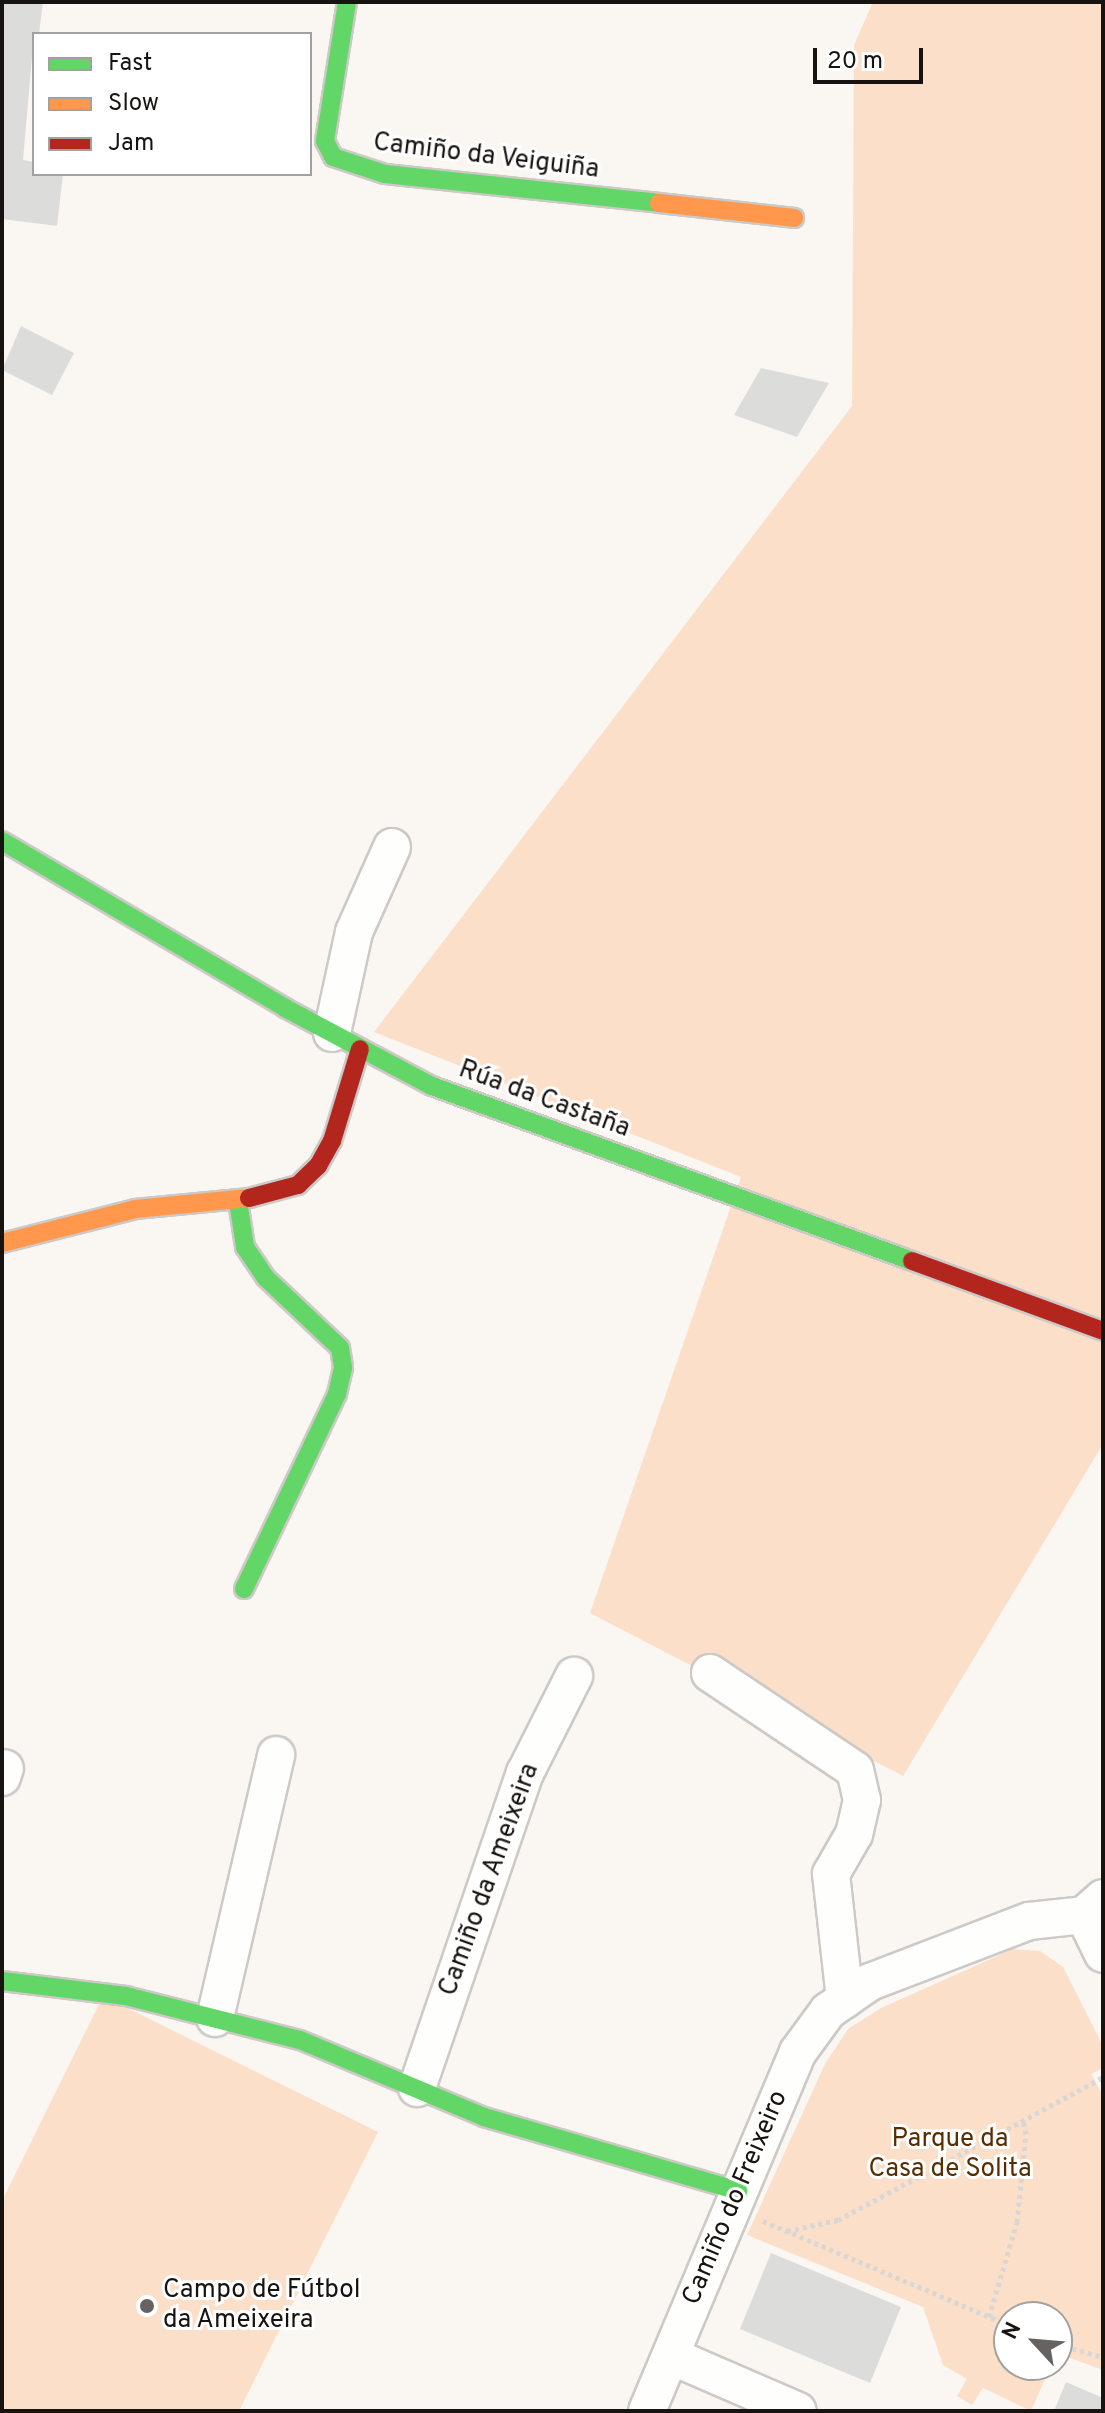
<!DOCTYPE html>
<meta charset="utf-8">
<style>
body{margin:0}
#map{position:relative;width:1105px;height:2413px;overflow:hidden;background:#faf6f2;font-family:Overpass,sans-serif}
div>[style]{position:absolute}
[style*='--x']{left:calc(var(--x)*1px);top:calc(var(--y)*1px);width:calc(var(--w)*1px);rotate:calc(var(--a)*1deg)}
.green>*{inset:0;background:#fcdfc8}
.building>*{inset:0;background:#dcdddb}
.path>*{height:5px;margin-top:-2.5px;transform-origin:0;background:repeating-linear-gradient(90deg,#d8d7d5 0 4px,transparent 0 8px)}
.roads{filter:drop-shadow(2px 0 #cdc9c6) drop-shadow(-2px 0 #cdc9c6) drop-shadow(0 2px #cdc9c6) drop-shadow(0 -2px #cdc9c6)}
.street>*{height:36px;margin:-18px;padding:0 18px;transform-origin:18px;border-radius:18px;background:#fefefd}
.fast>*{height:18px;margin:-9px;padding:0 9px;transform-origin:9px;border-radius:9px;background:#63d668}
.slow>*{height:18px;margin:-9px;padding:0 9px;transform-origin:9px;border-radius:9px;background:#ff974d}
.jam>*{height:18px;margin:-9px;padding:0 9px;transform-origin:9px;border-radius:9px;background:#b3261e}
.dots>*{width:22px;height:22px;translate:-50% -50%;box-sizing:border-box;border:4px solid #fff;border-radius:50%}
span{translate:-50% -50%;white-space:nowrap;text-align:center;line-height:1.15;-webkit-text-stroke:6px #fff;paint-order:stroke}
.street-label{font-size:26px;color:#171310}
.park-label{font-size:26px;color:#572e04}
.poi-label{font-size:26px;color:#171310}
.left{translate:0 -50%;text-align:left}
.frame{position:absolute;inset:0;border:4px solid #171310;pointer-events:none}
.legend{position:absolute;left:32px;top:32px;width:280px;height:144px;box-sizing:border-box;background:#fff;border:2px solid #a2a19f;margin:0;padding:10px 14px;list-style:none;font-size:24px;color:#171310}
.legend li{display:flex;align-items:center;gap:16px;height:40px}
.legend b{width:40px;border:2px solid #a2a19f}
.north{position:absolute;left:993px;top:2301px;width:80px;height:80px;box-sizing:border-box;background:#fff;border:2px solid #a2a19f;border-radius:50%;rotate:296deg;font-size:22px;font-weight:700;line-height:32px;text-align:center;color:#171310}
.north::after{content:'';display:block;margin:auto;width:28px;height:36px;background:#66625f;clip-path:polygon(50% 0,100% 100%,50% 72%,0 100%)}
.scale{position:absolute;left:813px;top:48px;width:110px;height:36px;box-sizing:border-box;border:4px solid #171310;border-top:0;padding-left:10px;font-size:24px;line-height:28px;white-space:nowrap;color:#171310;-webkit-text-stroke:6px #fff;paint-order:stroke}
</style>
<div id="map">
<div class="green">
<i style="clip-path:polygon(873px 2px,1103px 2px,1103px 1444px,903px 1776px,590px 1613px,741px 1177px,374px 1032px,852px 406px,854px 45px)"></i>
<i style="clip-path:polygon(1013px 1949px,1040px 1951px,1063px 1967px,1103px 2046px,1103px 2068px,1091px 2074px,1103px 2095px,1103px 2370px,1057px 2353px,1057px 2317px,1009px 2317px,1009px 2365px,1051px 2365px,1031px 2411px,983px 2388px,972px 2405px,957px 2396px,967px 2379px,943px 2365px,923px 2307px,747px 2235px,825px 2064px,848px 2029px,881px 2008px)"></i>
<i style="clip-path:polygon(103px 1996px,378px 2132px,239px 2411px,2px 2411px,2px 2201px)"></i>
</div>
<div class="building">
<i style="clip-path:polygon(2px 2px,43px 2px,39px 34px,34px 34px,23px 160px,34px 162px,34px 174px,63px 174px,57px 226px,2px 219px)"></i>
<i style="clip-path:polygon(21px 326px,74px 353px,52px 395px,2px 370px)"></i>
<i style="clip-path:polygon(761px 368px,829px 383px,797px 437px,734px 415px)"></i>
<i style="clip-path:polygon(771px 2253px,901px 2307px,870px 2383px,740px 2329px)"></i>
<i style="clip-path:polygon(1066px 2382px,1103px 2398px,1103px 2411px,1054px 2411px)"></i>
</div>
<div class="path">
<i style="--x:763;--y:2221;--w:267;--a:22.9"></i>
<i style="--x:787;--y:2231;--w:52;--a:-12.2"></i>
<i style="--x:838;--y:2220;--w:300;--a:-28.3"></i>
<i style="--x:989;--y:2317;--w:99;--a:-73.6"></i>
<i style="--x:1017;--y:2222;--w:88;--a:-84.2"></i>
<i style="--x:1026;--y:2134;--w:14;--a:-102"></i>
<i style="--x:1057;--y:2344;--w:48;--a:15.8"></i>
</div>
<div class="roads">
<div class="street">
<i style="--x:332;--y:1033;--w:103;--a:-77.7"></i>
<i style="--x:354;--y:932;--w:93;--a:-65.9"></i>
<i style="--x:710;--y:1673;--w:174;--a:33.8"></i>
<i style="--x:855;--y:1770;--w:31;--a:77"></i>
<i style="--x:862;--y:1800;--w:35;--a:103"></i>
<i style="--x:854;--y:1834;--w:46;--a:119.9"></i>
<i style="--x:831;--y:1874;--w:126;--a:83.6"></i>
<i style="--x:2;--y:1777;--w:9;--a:-72"></i>
<i style="--x:1084;--y:1915;--w:43;--a:64"></i>
<i style="--x:215;--y:2018;--w:270;--a:-76.9"></i>
<i style="--x:417;--y:2088;--w:333;--a:-71.1"></i>
<i style="--x:525;--y:1773;--w:109;--a:-63.2"></i>
<i style="--x:671;--y:2356;--w:138;--a:23.4"></i>
<i style="--x:647;--y:2411;--w:389;--a:-67.2"></i>
<i style="--x:798;--y:2052;--w:51;--a:-53.8"></i>
<i style="--x:828;--y:2011;--w:51;--a:-34.6"></i>
<i style="--x:870;--y:1982;--w:170;--a:-21"></i>
<i style="--x:1029;--y:1921;--w:55;--a:-6.2"></i>
<i style="--x:1084;--y:1915;--w:25;--a:-42"></i>
</div>
<div class="fast">
<i style="--x:347;--y:2;--w:141;--a:99"></i>
<i style="--x:325;--y:141;--w:18;--a:63"></i>
<i style="--x:333;--y:157;--w:55;--a:18.1"></i>
<i style="--x:385;--y:174;--w:276;--a:6"></i>
<i style="--x:2;--y:841;--w:329;--a:30.5"></i>
<i style="--x:285;--y:1008;--w:166;--a:28"></i>
<i style="--x:432;--y:1086;--w:511;--a:20.03"></i>
<i style="--x:238;--y:1201;--w:47;--a:81.3"></i>
<i style="--x:245;--y:1247;--w:37;--a:56"></i>
<i style="--x:266;--y:1278;--w:102;--a:43.4"></i>
<i style="--x:340;--y:1348;--w:20;--a:81"></i>
<i style="--x:343;--y:1368;--w:27;--a:103"></i>
<i style="--x:337;--y:1394;--w:216;--a:115.5"></i>
<i style="--x:2;--y:1981;--w:125;--a:6.9"></i>
<i style="--x:126;--y:1996;--w:179;--a:14.2"></i>
<i style="--x:300;--y:2040;--w:199;--a:22.7"></i>
<i style="--x:484;--y:2117;--w:265;--a:16.2"></i>
</div>
<div class="slow">
<i style="--x:659;--y:203;--w:136;--a:6.3"></i>
<i style="--x:2;--y:1243;--w:137;--a:-14.3"></i>
<i style="--x:135;--y:1209;--w:115;--a:-5.5"></i>
</div>
<div class="jam">
<i style="--x:249;--y:1198;--w:51;--a:-14.9"></i>
<i style="--x:298;--y:1185;--w:28;--a:-44"></i>
<i style="--x:318;--y:1166;--w:29;--a:-61"></i>
<i style="--x:332;--y:1141;--w:96;--a:-73.1"></i>
<i style="--x:912;--y:1261;--w:203;--a:20.1"></i>
</div>
</div>
<div class="dots">
<i style="left:147px;top:2306px;background:#66625f"></i>
</div>
<div class="street-label">
<span style="left:486px;top:157px;rotate:7deg">Camiño da Veiguiña</span>
<span style="left:544px;top:1100px;rotate:20deg">Rúa da Castaña</span>
<span style="left:490px;top:1880px;rotate:-70deg">Camiño da Ameixeira</span>
<span style="left:736px;top:2198px;rotate:-67deg">Camiño do Freixeiro</span>
</div>
<div class="park-label">
<span style="left:950px;top:2155px">Parque da<br>Casa de Solita</span>
</div>
<div class="poi-label">
<span class="left" style="left:163px;top:2306px">Campo de Fútbol<br>da Ameixeira</span>
</div>
<div class="frame"></div>
<ul class="legend">
<li><b style="height:10px;background:#63d668"></b>Fast</li>
<li><b style="height:10px;background:#ff974d"></b>Slow</li>
<li><b style="height:10px;background:#b3261e"></b>Jam</li>
</ul>
<div class="north">N</div>
<div class="scale">20 m</div>
</div>
